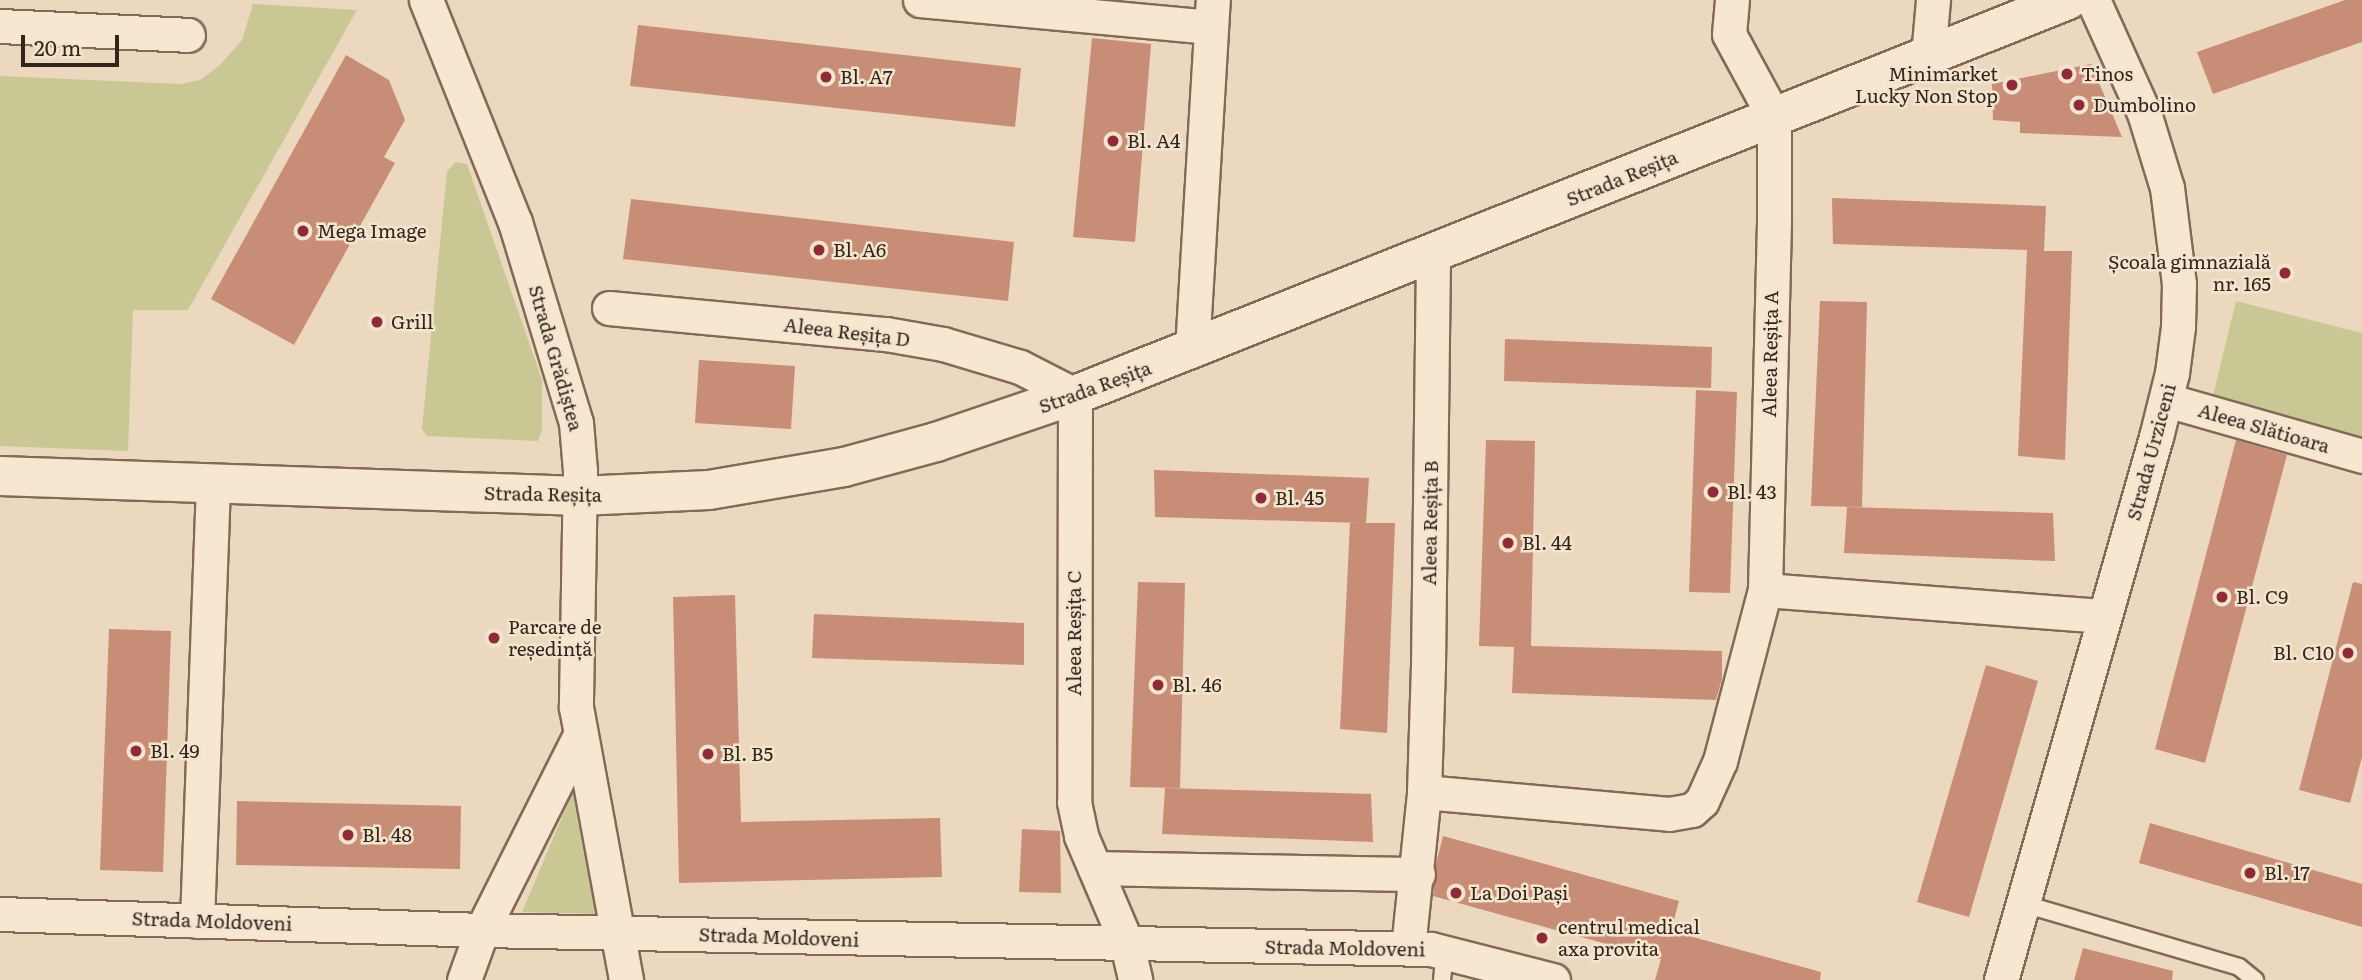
<!DOCTYPE html>
<meta charset="utf-8">
<style>
body{margin:0}
#map{position:relative;width:2362px;height:980px;overflow:hidden;background:#ebd8bf;font-family:Literata,serif}
div>[style]{position:absolute}
[style*='--x']{left:calc(var(--x)*1px);top:calc(var(--y)*1px);width:calc(var(--w)*1px);rotate:calc(var(--a)*1deg)}
.green>*{inset:0;background:#c9c894}
.building>*{inset:0;background:#c88d76}
.roads{filter:drop-shadow(2px 0 #836958) drop-shadow(-2px 0 #836958) drop-shadow(0 2px #836958) drop-shadow(0 -2px #836958)}
.lane>*{height:16px;margin:-8px;padding:0 8px;transform-origin:8px;border-radius:8px;background:#f7e7d1}
.street>*{height:33px;margin:-16.5px;padding:0 16.5px;transform-origin:16.5px;border-radius:16.5px;background:#f7e7d1}
.secondary>*{height:38px;margin:-19px;padding:0 19px;transform-origin:19px;border-radius:19px;background:#f7e7d1}
.dots>*{width:19px;height:19px;translate:-50% -50%;box-sizing:border-box;border:4px solid #f3e4ce;border-radius:50%}
span{translate:-50% -50%;white-space:nowrap;text-align:center;line-height:1.15;-webkit-text-stroke:5px #f3e4ce;paint-order:stroke}
.poi-label{font-size:19px;color:#33241c}
.right{translate:-100% -50%;text-align:right}
.left{translate:0 -50%;text-align:left}
.street-label{font-size:19px;color:#33241c}
.scale{position:absolute;left:21px;top:35px;width:98px;height:32px;box-sizing:border-box;border:4px solid #33241c;border-top:0;padding-left:9px;font-size:21px;line-height:24px;white-space:nowrap;color:#33241c;-webkit-text-stroke:5px #f3e4ce;paint-order:stroke}
</style>
<div id="map">
<div class="green">
<i style="clip-path:polygon(253px 4px,357px 10px,188px 310px,133px 310px,128px 451px,0 446px,0 76px,180px 84px,200px 80px,220px 65px,242px 40px)"></i>
<i style="clip-path:polygon(456px 162px,467px 164px,542px 380px,542px 429px,538px 441px,427px 436px,422px 429px,447px 171px)"></i>
<i style="clip-path:polygon(2236px 301px,2362px 333px,2362px 442px,2211px 404px)"></i>
<i style="clip-path:polygon(578px 780px,600px 914px,522px 912px,560px 822px)"></i>
</div>
<div class="building">
<i style="clip-path:polygon(2345px 0,2362px 0,2362px 42px,2213px 94px,2197px 52px)"></i>
<i style="clip-path:polygon(638px 25px,1021px 68px,1015px 127px,630px 86px)"></i>
<i style="clip-path:polygon(1092px 38px,1151px 44px,1135px 242px,1073px 237px)"></i>
<i style="clip-path:polygon(346px 55px,389px 80px,405px 120px,384px 157px,395px 163px,294px 345px,211px 299px)"></i>
<i style="clip-path:polygon(2091px 64px,2122px 137px,2020px 133px,2020px 122px,1993px 120px,1992px 84px)"></i>
<i style="clip-path:polygon(1832px 198px,2046px 206px,2044px 251px,2072px 251px,2065px 460px,2018px 456px,2027px 250px,1833px 244px)"></i>
<i style="clip-path:polygon(631px 199px,1014px 242px,1008px 301px,623px 259px)"></i>
<i style="clip-path:polygon(1820px 301px,1867px 302px,1862px 507px,1811px 506px)"></i>
<i style="clip-path:polygon(1505px 339px,1712px 347px,1711px 388px,1504px 381px)"></i>
<i style="clip-path:polygon(699px 360px,795px 366px,791px 429px,695px 423px)"></i>
<i style="clip-path:polygon(1696px 390px,1737px 392px,1730px 593px,1689px 592px)"></i>
<i style="clip-path:polygon(1486px 440px,1535px 441px,1531px 646px,1722px 651px,1722px 679px,1716px 700px,1512px 693px,1514px 647px,1479px 646px)"></i>
<i style="clip-path:polygon(2236px 440px,2287px 455px,2205px 763px,2155px 749px)"></i>
<i style="clip-path:polygon(1154px 470px,1369px 478px,1366px 523px,1395px 523px,1387px 733px,1340px 729px,1350px 523px,1361px 523px,1155px 517px)"></i>
<i style="clip-path:polygon(1847px 507px,2053px 513px,2055px 561px,1844px 553px)"></i>
<i style="clip-path:polygon(1138px 582px,1185px 583px,1180px 788px,1130px 787px)"></i>
<i style="clip-path:polygon(2353px 582px,2362px 584px,2362px 757px,2350px 803px,2299px 790px)"></i>
<i style="clip-path:polygon(735px 595px,741px 822px,940px 818px,942px 877px,679px 883px,673px 597px)"></i>
<i style="clip-path:polygon(814px 614px,1024px 623px,1024px 665px,812px 658px)"></i>
<i style="clip-path:polygon(109px 629px,171px 631px,163px 872px,100px 870px)"></i>
<i style="clip-path:polygon(1986px 665px,2038px 681px,1969px 917px,1917px 902px)"></i>
<i style="clip-path:polygon(1165px 788px,1371px 794px,1373px 842px,1162px 834px)"></i>
<i style="clip-path:polygon(237px 801px,461px 806px,460px 869px,236px 865px)"></i>
<i style="clip-path:polygon(2150px 823px,2362px 884px,2362px 927px,2139px 863px)"></i>
<i style="clip-path:polygon(1022px 829px,1060px 831px,1061px 893px,1019px 892px)"></i>
<i style="clip-path:polygon(1443px 836px,1679px 901px,1671px 931px,1821px 972px,1820px 980px,1655px 980px,1661px 959px,1433px 896px,1436px 864px)"></i>
<i style="clip-path:polygon(2083px 948px,2173px 971px,2172px 980px,2074px 980px)"></i>
</div>
<div class="roads">
<div class="lane">
<i style="--x:2024;--y:904;--w:224;--a:16.3"></i>
<i style="--x:2239;--y:967;--w:21;--a:39"></i>
<i style="--x:1442;--y:980;--w:29;--a:-84"></i>
</div>
<div class="street">
<i style="--x:426;--y:0;--w:239;--a:68.2"></i>
<i style="--x:515;--y:222;--w:210;--a:73.1"></i>
<i style="--x:576;--y:423;--w:48;--a:85.2"></i>
<i style="--x:580;--y:471;--w:236;--a:91"></i>
<i style="--x:576;--y:707;--w:278;--a:79.6"></i>
<i style="--x:920;--y:0;--w:292;--a:5.3"></i>
<i style="--x:0;--y:26;--w:188;--a:2.7"></i>
<i style="--x:1928;--y:56;--w:56;--a:-84.9"></i>
<i style="--x:609;--y:308;--w:278;--a:5.4"></i>
<i style="--x:886;--y:334;--w:58;--a:10"></i>
<i style="--x:943;--y:344;--w:80;--a:16.6"></i>
<i style="--x:1020;--y:367;--w:62;--a:27"></i>
<i style="--x:1075;--y:395;--w:407;--a:90.1"></i>
<i style="--x:1074;--y:802;--w:35;--a:78"></i>
<i style="--x:1081;--y:836;--w:117;--a:66.9"></i>
<i style="--x:1127;--y:944;--w:37;--a:77"></i>
<i style="--x:1192;--y:350;--w:351;--a:-86.6"></i>
<i style="--x:2166;--y:400;--w:204;--a:15.9"></i>
<i style="--x:1765;--y:590;--w:340;--a:4.4"></i>
<i style="--x:1424;--y:792;--w:246;--a:5.1"></i>
<i style="--x:1669;--y:814;--w:23;--a:-10"></i>
<i style="--x:1692;--y:810;--w:13;--a:-42"></i>
<i style="--x:1702;--y:801;--w:44;--a:-65.8"></i>
<i style="--x:1720;--y:761;--w:177;--a:-75.3"></i>
<i style="--x:1765;--y:590;--w:370;--a:-88.6"></i>
<i style="--x:1774;--y:220;--w:103;--a:-90"></i>
<i style="--x:1774;--y:117;--w:94;--a:-118.5"></i>
<i style="--x:1729;--y:34;--w:34;--a:-85"></i>
<i style="--x:1095;--y:868;--w:323;--a:1.1"></i>
<i style="--x:0;--y:914;--w:482;--a:1.9"></i>
<i style="--x:482;--y:930;--w:949;--a:1.15"></i>
<i style="--x:1431;--y:949;--w:126;--a:14.3"></i>
<i style="--x:197;--y:921;--w:438;--a:-87.9"></i>
<i style="--x:1408;--y:948;--w:157;--a:-84.1"></i>
<i style="--x:1424;--y:792;--w:126;--a:-88.2"></i>
<i style="--x:1428;--y:666;--w:412;--a:-89.3"></i>
<i style="--x:464;--y:980;--w:53;--a:-70.2"></i>
<i style="--x:482;--y:930;--w:218;--a:-63.3"></i>
<i style="--x:2001;--y:980;--w:565;--a:-74.07"></i>
<i style="--x:2156;--y:437;--w:66;--a:-76"></i>
<i style="--x:2172;--y:373;--w:46;--a:-82.6"></i>
<i style="--x:2178;--y:327;--w:43;--a:-88.7"></i>
<i style="--x:2179;--y:284;--w:97;--a:-97.1"></i>
<i style="--x:2167;--y:188;--w:78;--a:-107"></i>
<i style="--x:2144;--y:113;--w:124;--a:-114.3"></i>
</div>
<div class="secondary">
<i style="--x:0;--y:476;--w:580;--a:1.97"></i>
<i style="--x:580;--y:496;--w:129;--a:-2.7"></i>
<i style="--x:709;--y:490;--w:137;--a:-9.7"></i>
<i style="--x:844;--y:467;--w:95;--a:-15.2"></i>
<i style="--x:936;--y:442;--w:147;--a:-18.7"></i>
<i style="--x:1075;--y:395;--w:1069;--a:-21.69"></i>
</div>
</div>
<div class="dots">
<i style="left:2067px;top:74px;background:#8f2b39"></i>
<i style="left:826px;top:77px;background:#8f2b39"></i>
<i style="left:2012px;top:85px;background:#8f2b39"></i>
<i style="left:2079px;top:105px;background:#8f2b39"></i>
<i style="left:1113px;top:141px;background:#8f2b39"></i>
<i style="left:303px;top:231px;background:#8f2b39"></i>
<i style="left:819px;top:250px;background:#8f2b39"></i>
<i style="left:2285px;top:273px;background:#8f2b39"></i>
<i style="left:377px;top:322px;background:#8f2b39"></i>
<i style="left:1713px;top:492px;background:#8f2b39"></i>
<i style="left:1261px;top:498px;background:#8f2b39"></i>
<i style="left:1508px;top:543px;background:#8f2b39"></i>
<i style="left:2222px;top:597px;background:#8f2b39"></i>
<i style="left:494px;top:638px;background:#8f2b39"></i>
<i style="left:2348px;top:653px;background:#8f2b39"></i>
<i style="left:1158px;top:685px;background:#8f2b39"></i>
<i style="left:136px;top:751px;background:#8f2b39"></i>
<i style="left:708px;top:754px;background:#8f2b39"></i>
<i style="left:348px;top:835px;background:#8f2b39"></i>
<i style="left:2250px;top:873px;background:#8f2b39"></i>
<i style="left:1456px;top:893px;background:#8f2b39"></i>
<i style="left:1542px;top:938px;background:#8f2b39"></i>
</div>
<div class="poi-label">
<span class="right" style="left:1998px;top:85px">Minimarket<br>Lucky Non Stop</span>
<span class="left" style="left:2081px;top:74px">Tinos</span>
<span class="left" style="left:840px;top:77px">Bl. A7</span>
<span class="left" style="left:2093px;top:105px">Dumbolino</span>
<span class="left" style="left:1127px;top:141px">Bl. A4</span>
<span class="left" style="left:317px;top:231px">Mega Image</span>
<span class="left" style="left:833px;top:250px">Bl. A6</span>
<span class="right" style="left:2271px;top:273px">Școala gimnazială<br>nr. 165</span>
<span class="left" style="left:391px;top:322px">Grill</span>
<span class="left" style="left:1727px;top:492px">Bl. 43</span>
<span class="left" style="left:1275px;top:498px">Bl. 45</span>
<span class="left" style="left:1522px;top:543px">Bl. 44</span>
<span class="left" style="left:2236px;top:597px">Bl. C9</span>
<span class="left" style="left:508px;top:638px">Parcare de<br>reședință</span>
<span class="right" style="left:2334px;top:653px">Bl. C10</span>
<span class="left" style="left:1172px;top:685px">Bl. 46</span>
<span class="left" style="left:150px;top:751px">Bl. 49</span>
<span class="left" style="left:722px;top:754px">Bl. B5</span>
<span class="left" style="left:362px;top:835px">Bl. 48</span>
<span class="left" style="left:2264px;top:873px">Bl. 17</span>
<span class="left" style="left:1470px;top:893px">La Doi Pași</span>
<span class="left" style="left:1558px;top:938px">centrul medical<br>axa provita</span>
</div>
<div class="street-label">
<span style="left:1622px;top:178px;rotate:-22deg">Strada Reșița</span>
<span style="left:847px;top:332px;rotate:7deg">Aleea Reșița D</span>
<span style="left:1770px;top:354px;rotate:-89deg">Aleea Reșița A</span>
<span style="left:556px;top:358px;rotate:74deg">Strada Grădiștea</span>
<span style="left:1095px;top:387px;rotate:-20deg">Strada Reșița</span>
<span style="left:2264px;top:428px;rotate:16deg">Aleea Slătioara</span>
<span style="left:2151px;top:452px;rotate:-75deg">Strada Urziceni</span>
<span style="left:543px;top:494px;rotate:1deg">Strada Reșița</span>
<span style="left:1430px;top:523px;rotate:-89deg">Aleea Reșița B</span>
<span style="left:1074px;top:633px;rotate:-90deg">Aleea Reșița C</span>
<span style="left:212px;top:921px;rotate:2deg">Strada Moldoveni</span>
<span style="left:779px;top:937px;rotate:2deg">Strada Moldoveni</span>
<span style="left:1345px;top:948px;rotate:1deg">Strada Moldoveni</span>
</div>
<div class="scale">20 m</div>
</div>
